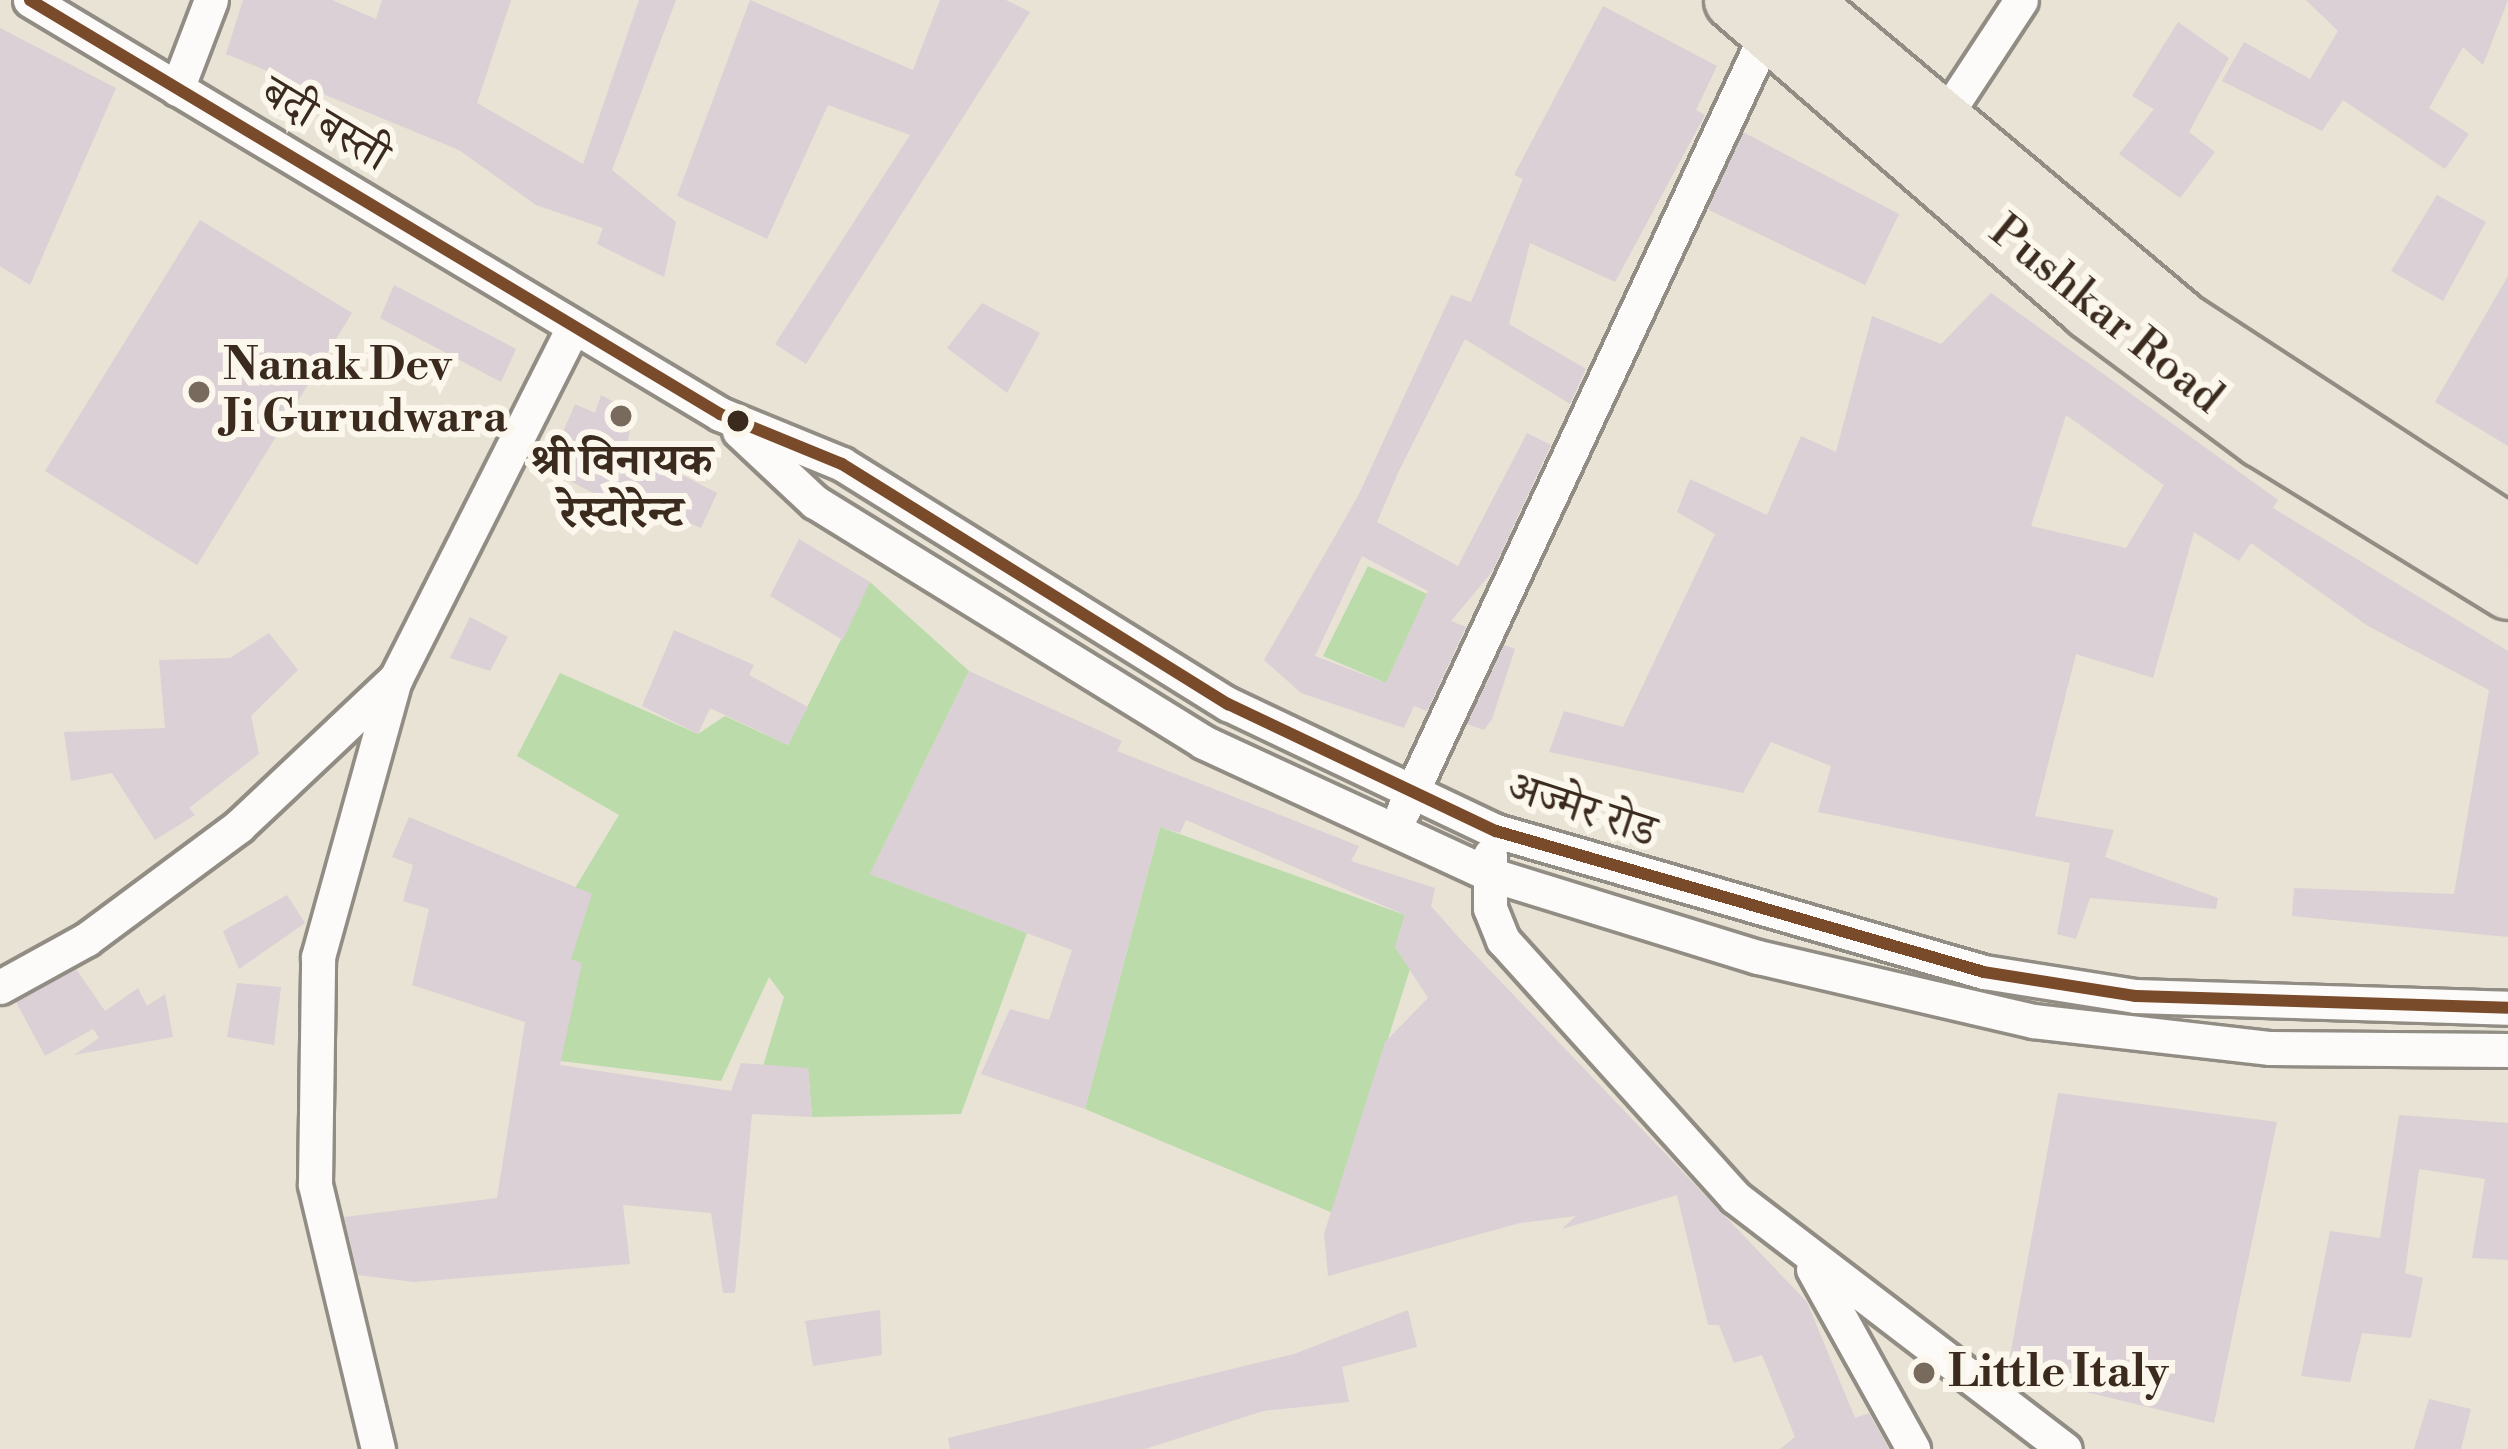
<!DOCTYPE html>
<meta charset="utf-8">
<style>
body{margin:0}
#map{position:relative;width:2508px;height:1449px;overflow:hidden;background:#e8e3d4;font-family:"Libre Bodoni","Noto Serif Devanagari",serif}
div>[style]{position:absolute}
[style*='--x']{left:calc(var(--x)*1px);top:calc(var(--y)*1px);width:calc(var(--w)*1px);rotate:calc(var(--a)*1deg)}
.green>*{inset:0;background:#bbdbab}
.building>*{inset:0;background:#dad0d5}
.roads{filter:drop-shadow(3px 0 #928d84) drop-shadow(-3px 0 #928d84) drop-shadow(0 3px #928d84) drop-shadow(0 -3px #928d84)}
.minor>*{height:33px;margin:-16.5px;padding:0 16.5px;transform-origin:16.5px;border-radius:16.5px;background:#fcfbf9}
.trunk>*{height:57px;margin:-28.5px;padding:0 28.5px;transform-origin:28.5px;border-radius:28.5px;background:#e9e2d6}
.bus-1>*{height:12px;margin:-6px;padding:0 6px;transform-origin:6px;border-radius:6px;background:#7a4b2a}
.dots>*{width:33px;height:33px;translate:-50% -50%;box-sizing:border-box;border:6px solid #fbf7ec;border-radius:50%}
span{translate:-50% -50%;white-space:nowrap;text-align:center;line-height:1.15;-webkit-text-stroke:12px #fbf7ec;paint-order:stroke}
.street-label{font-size:45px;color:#3b2a1e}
.poi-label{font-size:45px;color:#3b2a1e;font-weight:700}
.left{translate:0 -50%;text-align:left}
</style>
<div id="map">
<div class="green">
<i style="clip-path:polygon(1368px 566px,1427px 594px,1386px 683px,1323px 656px)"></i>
<i style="clip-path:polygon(870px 582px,969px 671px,870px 874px,1027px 933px,961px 1114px,812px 1117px,808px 1068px,762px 1069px,784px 997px,769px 977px,721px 1081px,561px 1061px,575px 888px,619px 815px,517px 756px,560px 673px,698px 734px,725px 716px,788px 745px)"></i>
<i style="clip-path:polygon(1160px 827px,1405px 915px,1395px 947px,1410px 969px,1333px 1213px,1085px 1109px)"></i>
</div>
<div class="building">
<i style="clip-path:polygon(243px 0,332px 0,376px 19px,382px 0,511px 0,477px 103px,583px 164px,639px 0,676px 0,612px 170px,676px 222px,664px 277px,597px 244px,603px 228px,536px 205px,459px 150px,226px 54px)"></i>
<i style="clip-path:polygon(750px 0,913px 70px,940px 0,1006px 0,1030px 12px,806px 364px,775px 344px,910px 135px,828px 105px,767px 239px,677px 196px)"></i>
<i style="clip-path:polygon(2306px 0,2508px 0,2483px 65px,2463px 47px,2429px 108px,2469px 134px,2445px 169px,2343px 100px,2322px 131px,2222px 81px,2244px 42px,2310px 79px,2338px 31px)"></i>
<i style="clip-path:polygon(evenodd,1603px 6px,1717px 66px,1696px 110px,1705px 115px,1615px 282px,1530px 243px,1509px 324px,1586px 369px,1570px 404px,1465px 339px,1398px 473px,1377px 522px,1458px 566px,1527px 433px,1551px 445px,1492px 572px,1451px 621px,1466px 627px,1427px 711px,1414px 706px,1404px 728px,1301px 693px,1264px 660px,1358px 496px,1451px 295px,1471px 302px,1523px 179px,1514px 175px,1603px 6px,1362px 556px,1428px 591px,1386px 683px,1315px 656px,1362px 556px)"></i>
<i style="clip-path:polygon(2178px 22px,2229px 58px,2189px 132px,2215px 152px,2180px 198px,2119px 154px,2154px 109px,2132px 96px)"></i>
<i style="clip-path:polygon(0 28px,116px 88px,30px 285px,0 266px)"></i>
<i style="clip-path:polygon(1743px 132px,1899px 214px,1865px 285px,1707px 209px)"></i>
<i style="clip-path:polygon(2437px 195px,2486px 222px,2443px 301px,2391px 271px)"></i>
<i style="clip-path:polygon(200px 220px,352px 313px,197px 565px,45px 471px)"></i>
<i style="clip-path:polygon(2508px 276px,2508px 446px,2435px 402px)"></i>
<i style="clip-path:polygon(394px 285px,516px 349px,501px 382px,380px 318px)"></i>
<i style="clip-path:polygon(evenodd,1991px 293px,2278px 500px,2273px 508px,2508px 651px,2508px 937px,2292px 916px,2294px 888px,2454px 894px,2489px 690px,2368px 626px,2251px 543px,2239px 561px,2194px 532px,2153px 678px,2076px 654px,2035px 816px,2114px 830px,2105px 857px,2218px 898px,2216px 909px,2090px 898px,2076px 939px,2057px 934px,2070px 863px,1818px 812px,1831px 766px,1771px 742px,1743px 793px,1549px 752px,1564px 711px,1623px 727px,1715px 534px,1677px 512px,1690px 479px,1767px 515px,1801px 436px,1836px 452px,1872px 316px,1941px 344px,1991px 293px,2066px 415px,2164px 485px,2126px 548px,2031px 526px,2066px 415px)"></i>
<i style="clip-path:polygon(982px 303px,1040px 333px,1007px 393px,947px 348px)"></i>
<i style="clip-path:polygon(601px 395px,634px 413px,619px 478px,640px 442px,675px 457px,671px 469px,717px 493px,701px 528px,653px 508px,647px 521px,547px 469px,575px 404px,595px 413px)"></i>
<i style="clip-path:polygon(799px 539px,870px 582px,843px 640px,770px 596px)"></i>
<i style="clip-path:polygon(470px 617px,508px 637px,490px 671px,450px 658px)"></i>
<i style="clip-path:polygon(674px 630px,754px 665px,749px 675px,808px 707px,788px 745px,710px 708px,698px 734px,642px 706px)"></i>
<i style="clip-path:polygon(269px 633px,298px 670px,251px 716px,259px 754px,189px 808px,195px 815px,155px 840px,112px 773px,71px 781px,64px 732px,165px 728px,159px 660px,230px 658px)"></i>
<i style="clip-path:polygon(1504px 645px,1515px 649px,1492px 719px,1484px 730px,1467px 724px)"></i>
<i style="clip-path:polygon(969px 671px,1122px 741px,1117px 751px,1359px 846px,1351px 861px,1435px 888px,1431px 906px,1461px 940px,1807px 1302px,1855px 1418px,1869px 1413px,1889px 1449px,1780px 1449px,1795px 1437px,1762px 1355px,1734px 1363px,1719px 1325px,1708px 1325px,1677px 1195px,1562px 1229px,1576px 1216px,1520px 1223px,1328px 1276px,1324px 1234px,1385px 1042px,1428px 998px,1395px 947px,1405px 915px,1186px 820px,1180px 833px,1160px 827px,1085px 1109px,981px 1074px,1010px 1009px,1049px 1020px,1072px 950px,870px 874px)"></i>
<i style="clip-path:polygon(409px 817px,592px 894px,571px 959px,582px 963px,560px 1065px,731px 1091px,741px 1063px,808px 1068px,812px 1117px,752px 1114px,735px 1293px,723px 1293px,711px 1213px,623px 1205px,630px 1264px,414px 1282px,358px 1275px,344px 1217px,497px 1198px,525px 1022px,412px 985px,429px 909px,403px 901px,413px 865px,392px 857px)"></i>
<i style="clip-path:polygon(287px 895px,305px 923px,239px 969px,223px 931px)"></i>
<i style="clip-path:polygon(76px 969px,105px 1011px,138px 988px,147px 1006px,165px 994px,173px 1037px,74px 1055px,99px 1038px,93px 1029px,45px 1056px,16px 1002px)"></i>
<i style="clip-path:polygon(237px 983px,281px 987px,274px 1045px,227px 1037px)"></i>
<i style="clip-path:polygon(2058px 1093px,2277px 1122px,2214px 1423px,2007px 1373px)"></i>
<i style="clip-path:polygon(2399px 1115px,2508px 1123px,2508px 1260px,2472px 1258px,2485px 1179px,2419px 1169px,2405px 1273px,2423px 1278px,2411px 1338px,2362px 1333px,2350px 1382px,2301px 1376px,2330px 1231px,2380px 1238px)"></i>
<i style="clip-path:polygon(880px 1310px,882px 1355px,813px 1366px,805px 1321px)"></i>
<i style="clip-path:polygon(1408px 1310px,1417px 1347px,1342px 1367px,1349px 1402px,1263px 1411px,1145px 1449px,950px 1449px,948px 1438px,1294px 1354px)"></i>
<i style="clip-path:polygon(2429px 1399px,2471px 1409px,2461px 1449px,2414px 1449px)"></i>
</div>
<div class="roads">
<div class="minor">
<i style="--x:30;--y:0;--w:805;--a:30.96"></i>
<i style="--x:720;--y:414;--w:132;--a:22.3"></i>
<i style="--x:842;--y:464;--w:455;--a:31.9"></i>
<i style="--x:1228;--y:704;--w:297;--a:25.4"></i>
<i style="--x:1496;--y:831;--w:508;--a:16.12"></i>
<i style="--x:1984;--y:972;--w:153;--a:9"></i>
<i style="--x:2135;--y:996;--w:373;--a:1.8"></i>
<i style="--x:177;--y:89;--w:95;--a:-69.1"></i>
<i style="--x:1939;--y:125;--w:149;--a:-56.7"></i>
<i style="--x:739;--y:431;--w:104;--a:43.1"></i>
<i style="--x:815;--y:502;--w:456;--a:31.7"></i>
<i style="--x:1203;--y:742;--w:312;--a:24.8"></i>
<i style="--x:1486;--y:873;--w:285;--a:17.2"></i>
<i style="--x:1758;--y:957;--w:282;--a:13.1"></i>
<i style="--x:2033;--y:1021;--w:239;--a:6.5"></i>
<i style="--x:2270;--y:1048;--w:238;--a:0.5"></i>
<i style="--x:1403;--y:811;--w:862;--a:-64.95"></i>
<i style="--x:1490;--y:855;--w:53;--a:90"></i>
<i style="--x:1490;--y:908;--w:35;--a:68"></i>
<i style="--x:1503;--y:940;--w:346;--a:47.9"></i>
<i style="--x:1735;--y:1197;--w:415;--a:37.4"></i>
<i style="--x:0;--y:987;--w:99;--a:-28.9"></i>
<i style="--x:87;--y:939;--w:189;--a:-36.6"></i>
<i style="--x:239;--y:826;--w:216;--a:-43.3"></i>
<i style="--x:396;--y:678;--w:393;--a:-63.2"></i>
<i style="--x:1813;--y:1269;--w:206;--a:60.9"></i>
<i style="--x:378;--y:1449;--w:272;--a:-103.4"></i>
<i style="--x:315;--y:1184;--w:227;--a:-89.2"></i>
<i style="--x:318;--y:957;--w:288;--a:-74.5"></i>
</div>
<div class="trunk">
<i style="--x:1733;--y:0;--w:472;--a:41"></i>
<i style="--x:2089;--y:310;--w:214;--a:36.7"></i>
<i style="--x:2261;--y:438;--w:290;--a:31.6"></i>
<i style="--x:1800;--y:0;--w:500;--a:40.05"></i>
<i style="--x:2183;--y:322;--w:388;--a:33.1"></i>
</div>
</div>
<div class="bus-1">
<i style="--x:30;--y:0;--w:805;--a:30.96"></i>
<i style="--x:720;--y:414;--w:132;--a:22.3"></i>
<i style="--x:842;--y:464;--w:455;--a:31.9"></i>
<i style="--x:1228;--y:704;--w:297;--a:25.4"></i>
<i style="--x:1496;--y:831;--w:508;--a:16.12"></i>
<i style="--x:1984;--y:972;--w:153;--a:9"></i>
<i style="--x:2135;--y:996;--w:373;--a:1.8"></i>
</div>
<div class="dots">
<i style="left:199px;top:392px;background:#786b5e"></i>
<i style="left:621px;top:416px;background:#786b5e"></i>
<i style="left:738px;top:421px;background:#3b2a1e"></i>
<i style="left:1924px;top:1373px;background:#786b5e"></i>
</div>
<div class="street-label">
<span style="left:325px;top:125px;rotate:31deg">बदी बस्ती</span>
<span style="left:2106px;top:315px;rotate:39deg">Pushkar Road</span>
<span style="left:1582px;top:810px;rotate:18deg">अज्मेर रोड</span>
</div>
<div class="poi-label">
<span class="left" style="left:223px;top:392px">Nanak Dev<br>Ji Gurudwara</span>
<span style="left:621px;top:488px">श्री विनायक<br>रेस्टोरेन्ट</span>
<span class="left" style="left:1948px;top:1373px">Little Italy</span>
</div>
</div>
